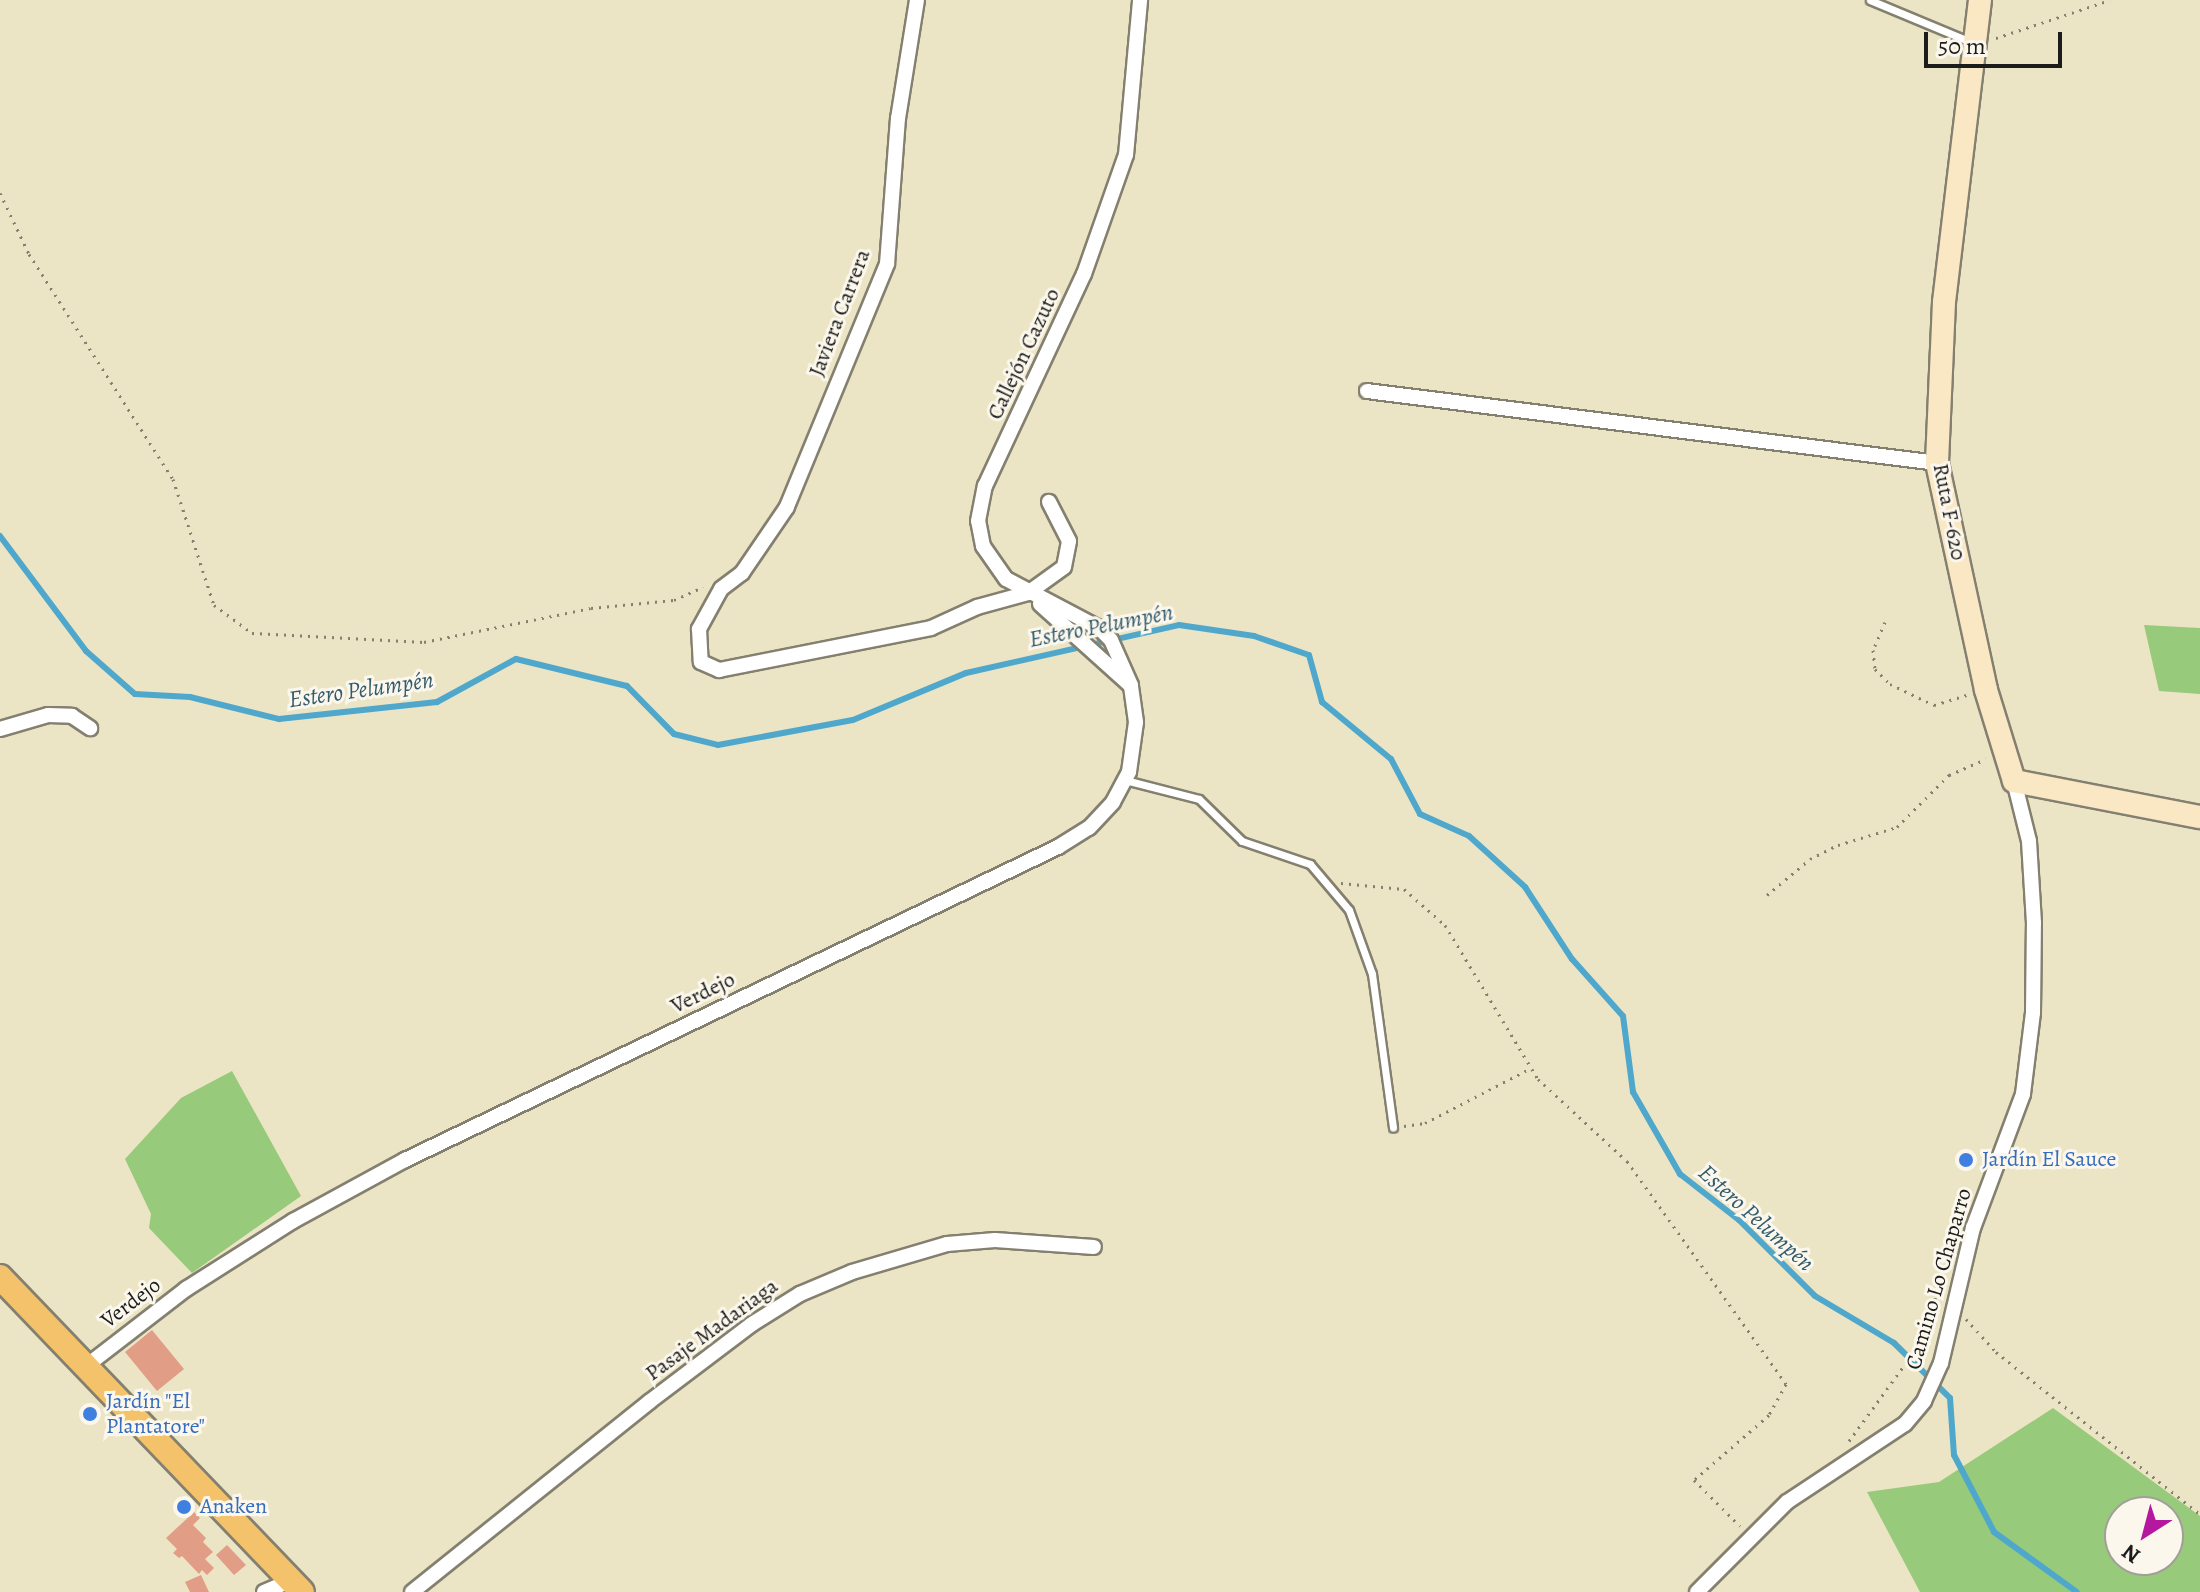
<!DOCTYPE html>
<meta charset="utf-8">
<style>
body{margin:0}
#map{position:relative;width:2200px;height:1592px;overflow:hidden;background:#ece5c5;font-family:Alegreya,serif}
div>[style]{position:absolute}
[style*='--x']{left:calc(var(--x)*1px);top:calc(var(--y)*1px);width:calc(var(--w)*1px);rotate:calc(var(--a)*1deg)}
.green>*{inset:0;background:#97ca7a}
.stream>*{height:6px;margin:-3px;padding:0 3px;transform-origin:3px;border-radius:3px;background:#4fa8cc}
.building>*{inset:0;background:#e19d85}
.path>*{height:3px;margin-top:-1.5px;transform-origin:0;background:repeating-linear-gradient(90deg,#848070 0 2px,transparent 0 8px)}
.roads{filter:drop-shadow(2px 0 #848070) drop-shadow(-2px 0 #848070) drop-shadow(0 2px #848070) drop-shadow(0 -2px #848070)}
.lane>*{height:7px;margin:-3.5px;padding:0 3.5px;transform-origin:3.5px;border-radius:3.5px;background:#fff}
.street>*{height:14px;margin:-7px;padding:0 7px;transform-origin:7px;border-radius:7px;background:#fff}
.secondary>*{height:22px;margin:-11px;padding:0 11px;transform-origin:11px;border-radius:11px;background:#fae7c3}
.primary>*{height:24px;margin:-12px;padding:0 12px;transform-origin:12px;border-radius:12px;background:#f3c26a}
.dots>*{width:22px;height:22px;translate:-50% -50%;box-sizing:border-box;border:4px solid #fbf7ec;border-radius:50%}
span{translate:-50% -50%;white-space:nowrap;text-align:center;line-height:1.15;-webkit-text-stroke:6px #fbf7ec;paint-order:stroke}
.street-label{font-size:22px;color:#1c1c1c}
.shop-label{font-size:22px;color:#366cbe}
.left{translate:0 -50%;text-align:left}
.water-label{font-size:24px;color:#335b6b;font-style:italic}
.north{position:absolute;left:2104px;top:1496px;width:80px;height:80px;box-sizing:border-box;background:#fbf7ec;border:2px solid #a29f99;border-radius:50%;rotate:216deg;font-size:22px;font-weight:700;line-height:32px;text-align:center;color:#1c1c1c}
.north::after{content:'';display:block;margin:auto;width:28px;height:36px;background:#b5179e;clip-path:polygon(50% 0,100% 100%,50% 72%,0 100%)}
.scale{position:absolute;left:1924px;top:32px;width:138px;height:36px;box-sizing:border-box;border:4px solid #1c1c1c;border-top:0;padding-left:10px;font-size:24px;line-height:28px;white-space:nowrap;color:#1c1c1c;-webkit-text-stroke:6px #fbf7ec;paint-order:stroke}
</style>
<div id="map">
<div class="green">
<i style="clip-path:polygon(2144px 625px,2200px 628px,2200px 694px,2159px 691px)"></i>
<i style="clip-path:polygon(232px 1071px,301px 1196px,192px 1273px,149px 1228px,151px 1214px,125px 1159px,181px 1098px)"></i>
<i style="clip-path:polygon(evenodd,2053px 1408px,2200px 1516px,2200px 1592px,1920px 1592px,1867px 1492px,1939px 1482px,2053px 1408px,2120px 1512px,2168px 1512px,2168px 1560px,2120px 1560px,2120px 1512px)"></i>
</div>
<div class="stream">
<i style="--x:0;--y:536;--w:144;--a:53.2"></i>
<i style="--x:86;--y:651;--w:65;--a:41.3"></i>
<i style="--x:135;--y:694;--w:55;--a:3.1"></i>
<i style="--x:190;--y:697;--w:92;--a:13.9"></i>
<i style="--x:279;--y:719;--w:159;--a:-6.1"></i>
<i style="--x:437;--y:702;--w:90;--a:-28.6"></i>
<i style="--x:516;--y:659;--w:114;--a:13.7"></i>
<i style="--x:627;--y:686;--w:67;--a:45.6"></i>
<i style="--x:674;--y:734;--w:45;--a:14"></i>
<i style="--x:718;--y:745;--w:137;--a:-10.5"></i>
<i style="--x:853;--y:720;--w:122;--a:-22.6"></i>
<i style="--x:966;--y:673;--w:218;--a:-12.7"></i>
<i style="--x:1179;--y:625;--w:76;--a:8.3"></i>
<i style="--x:1254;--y:636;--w:58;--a:19.1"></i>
<i style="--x:1309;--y:655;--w:49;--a:74.5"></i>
<i style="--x:1322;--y:702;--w:89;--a:39.6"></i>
<i style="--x:1391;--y:759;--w:62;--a:62.2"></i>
<i style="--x:1420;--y:814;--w:54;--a:24.2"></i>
<i style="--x:1469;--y:836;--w:76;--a:42.3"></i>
<i style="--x:1525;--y:887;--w:86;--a:56.9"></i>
<i style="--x:1572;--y:959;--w:76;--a:48.2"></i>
<i style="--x:1623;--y:1016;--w:77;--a:82.5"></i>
<i style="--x:1633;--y:1092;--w:95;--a:60.2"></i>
<i style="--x:1680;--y:1174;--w:75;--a:37.9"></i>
<i style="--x:1739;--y:1220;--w:107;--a:45"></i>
<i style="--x:1815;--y:1296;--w:92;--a:30.7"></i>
<i style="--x:1894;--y:1343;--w:78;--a:44.5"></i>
<i style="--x:1950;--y:1398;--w:57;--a:86"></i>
<i style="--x:1954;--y:1455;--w:87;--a:62.5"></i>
<i style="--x:1994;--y:1532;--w:102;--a:35.9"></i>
</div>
<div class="building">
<i style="clip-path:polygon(152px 1330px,184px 1369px,157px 1391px,125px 1352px)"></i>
<i style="clip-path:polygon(182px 1496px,194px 1507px,185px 1517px,173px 1506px)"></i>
<i style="clip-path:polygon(194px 1512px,200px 1518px,193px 1525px,206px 1538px,203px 1542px,213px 1552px,205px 1559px,214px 1568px,207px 1575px,202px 1570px,199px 1574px,182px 1556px,179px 1558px,173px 1553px,177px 1549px,166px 1538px)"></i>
<i style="clip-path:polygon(227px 1545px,246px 1565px,234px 1575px,216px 1555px)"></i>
<i style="clip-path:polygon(201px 1575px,209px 1592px,190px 1592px,185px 1582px)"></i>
</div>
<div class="path">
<i style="--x:1996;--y:38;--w:120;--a:-18.4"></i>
<i style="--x:0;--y:193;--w:68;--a:64.6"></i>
<i style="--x:29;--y:254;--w:267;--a:57.4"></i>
<i style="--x:173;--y:479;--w:133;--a:72"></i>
<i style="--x:214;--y:605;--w:47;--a:36.4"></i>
<i style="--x:252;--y:633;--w:172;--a:3"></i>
<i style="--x:424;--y:642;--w:170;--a:-11.5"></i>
<i style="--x:591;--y:608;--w:83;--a:-5.5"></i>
<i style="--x:674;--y:600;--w:32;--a:-24"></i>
<i style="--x:1885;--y:622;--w:30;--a:113"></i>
<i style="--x:1873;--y:650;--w:19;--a:84"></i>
<i style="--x:1875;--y:669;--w:21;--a:45"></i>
<i style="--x:1890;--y:684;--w:49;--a:25.5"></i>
<i style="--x:1934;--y:705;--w:34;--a:-17"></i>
<i style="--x:1341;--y:883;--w:63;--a:5.4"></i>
<i style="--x:1404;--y:889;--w:55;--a:41.3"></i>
<i style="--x:1445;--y:925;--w:180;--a:58.9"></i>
<i style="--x:1538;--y:1079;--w:121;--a:42.7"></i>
<i style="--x:1627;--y:1161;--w:274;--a:54.5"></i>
<i style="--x:1786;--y:1384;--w:35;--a:119"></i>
<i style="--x:1769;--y:1415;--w:99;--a:139.1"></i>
<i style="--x:1694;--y:1480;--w:65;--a:45"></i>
<i style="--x:1767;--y:895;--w:56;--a:-39.9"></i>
<i style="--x:1810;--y:859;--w:31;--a:-27"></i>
<i style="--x:1838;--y:845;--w:62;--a:-17"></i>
<i style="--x:1897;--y:827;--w:74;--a:-45"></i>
<i style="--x:1949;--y:775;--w:40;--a:-23.4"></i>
<i style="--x:1404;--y:1126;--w:21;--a:-8"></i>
<i style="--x:1425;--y:1123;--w:119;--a:-27.4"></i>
<i style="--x:1966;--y:1319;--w:45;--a:47.7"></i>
<i style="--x:1996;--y:1352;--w:260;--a:38.5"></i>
<i style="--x:1849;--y:1441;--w:127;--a:-53.9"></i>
<i style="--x:1924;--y:1338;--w:49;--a:-74.5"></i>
<i style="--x:1937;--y:1291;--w:4;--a:0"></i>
</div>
<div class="roads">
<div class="lane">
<i style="--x:1870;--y:0;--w:109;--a:22.6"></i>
<i style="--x:1125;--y:780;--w:76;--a:14.4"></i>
<i style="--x:1199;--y:799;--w:60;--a:44.3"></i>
<i style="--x:1242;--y:841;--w:72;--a:18.7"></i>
<i style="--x:1310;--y:864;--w:60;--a:49.7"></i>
<i style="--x:1349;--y:910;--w:68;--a:70.2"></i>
<i style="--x:1372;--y:974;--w:155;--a:82.2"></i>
</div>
<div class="street">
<i style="--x:917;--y:0;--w:120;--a:99.1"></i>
<i style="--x:898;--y:118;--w:146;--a:94.3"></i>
<i style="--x:887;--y:264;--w:263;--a:112.4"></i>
<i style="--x:787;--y:507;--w:80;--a:124.3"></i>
<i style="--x:742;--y:573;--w:26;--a:143"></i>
<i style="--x:721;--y:589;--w:46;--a:118.8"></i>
<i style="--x:699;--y:629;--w:33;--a:87"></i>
<i style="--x:701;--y:662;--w:20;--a:24"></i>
<i style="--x:719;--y:670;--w:216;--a:-11.2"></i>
<i style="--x:931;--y:628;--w:51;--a:-24.5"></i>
<i style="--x:977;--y:607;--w:53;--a:-15.4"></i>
<i style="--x:1028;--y:593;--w:44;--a:-35.8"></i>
<i style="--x:1064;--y:567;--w:26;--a:-79"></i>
<i style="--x:1069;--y:541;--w:44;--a:-117.1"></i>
<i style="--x:1367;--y:391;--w:575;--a:7.2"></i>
<i style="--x:1040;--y:604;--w:120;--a:42"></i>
<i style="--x:0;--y:729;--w:50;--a:-16.3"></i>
<i style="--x:48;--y:715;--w:24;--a:2"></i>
<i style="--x:72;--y:716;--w:22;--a:34"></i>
<i style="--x:85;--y:1367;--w:128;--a:-37.7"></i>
<i style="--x:186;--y:1289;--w:127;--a:-32.4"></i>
<i style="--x:293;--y:1221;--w:128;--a:-28.6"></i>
<i style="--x:405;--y:1160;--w:724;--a:-25.61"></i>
<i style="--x:1058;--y:847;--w:36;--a:-32"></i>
<i style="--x:1089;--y:828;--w:35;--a:-47"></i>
<i style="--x:1113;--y:802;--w:34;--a:-62"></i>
<i style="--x:1129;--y:772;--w:50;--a:-82"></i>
<i style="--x:1136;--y:722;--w:37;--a:-98"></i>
<i style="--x:1131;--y:685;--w:49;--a:-114"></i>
<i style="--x:1111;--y:640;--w:17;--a:-135"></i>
<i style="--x:1099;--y:628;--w:105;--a:-152.2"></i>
<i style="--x:1006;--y:579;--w:40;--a:-124.9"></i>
<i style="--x:983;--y:546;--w:25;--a:-101"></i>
<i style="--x:978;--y:521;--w:36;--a:-79"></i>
<i style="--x:985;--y:486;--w:234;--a:-65"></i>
<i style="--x:1084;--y:274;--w:126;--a:-70.6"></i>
<i style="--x:1126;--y:155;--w:156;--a:-84.8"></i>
<i style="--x:264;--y:1592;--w:30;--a:-23"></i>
<i style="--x:412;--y:1592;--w:304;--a:-38.7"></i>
<i style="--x:649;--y:1402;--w:129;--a:-37.1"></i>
<i style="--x:752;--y:1324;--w:57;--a:-32"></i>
<i style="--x:800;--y:1294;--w:56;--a:-22.9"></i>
<i style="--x:852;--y:1272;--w:99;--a:-16.4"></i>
<i style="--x:947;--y:1244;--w:48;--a:-4.8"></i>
<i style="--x:995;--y:1240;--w:99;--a:4"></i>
<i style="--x:1697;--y:1592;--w:127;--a:-45"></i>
<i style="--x:1787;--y:1502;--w:141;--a:-33.5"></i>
<i style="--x:1905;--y:1424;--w:30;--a:-50"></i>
<i style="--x:1924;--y:1401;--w:42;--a:-65.9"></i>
<i style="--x:1941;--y:1363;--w:139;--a:-76.7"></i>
<i style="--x:1973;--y:1228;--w:143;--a:-69.5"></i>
<i style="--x:2023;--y:1094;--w:82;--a:-83"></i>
<i style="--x:2033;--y:1013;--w:90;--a:-89.4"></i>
<i style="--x:2034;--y:923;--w:82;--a:-93.5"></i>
<i style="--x:2029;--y:841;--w:62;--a:-104"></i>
</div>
<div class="secondary">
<i style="--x:1980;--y:0;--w:304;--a:96.8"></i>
<i style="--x:1944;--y:302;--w:161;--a:92.5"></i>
<i style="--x:1937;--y:463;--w:232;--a:77.8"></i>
<i style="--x:1986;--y:690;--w:95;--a:72.9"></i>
<i style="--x:2014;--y:781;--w:189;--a:11"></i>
</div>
<div class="primary">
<i style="--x:0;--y:1277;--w:436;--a:46.2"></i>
</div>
</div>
<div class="dots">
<i style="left:1966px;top:1160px;background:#3f7fe0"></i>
<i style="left:90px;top:1414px;background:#3f7fe0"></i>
<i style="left:184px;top:1507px;background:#3f7fe0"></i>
</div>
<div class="street-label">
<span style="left:840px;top:313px;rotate:-69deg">Javiera Carrera</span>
<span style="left:1024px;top:354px;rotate:-65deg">Callejón Cazuto</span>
<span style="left:1949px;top:512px;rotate:79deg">Ruta F-620</span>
<span style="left:703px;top:993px;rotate:-26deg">Verdejo</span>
<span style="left:1939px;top:1279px;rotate:-74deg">Camino Lo Chaparro</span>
<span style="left:131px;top:1303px;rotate:-37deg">Verdejo</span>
<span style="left:712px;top:1330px;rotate:-36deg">Pasaje Madariaga</span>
</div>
<div class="shop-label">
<span class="left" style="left:1982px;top:1160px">Jardín El Sauce</span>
<span class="left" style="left:106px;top:1414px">Jardín "El<br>Plantatore"</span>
<span class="left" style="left:200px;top:1507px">Anaken</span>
</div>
<div class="water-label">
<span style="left:1101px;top:626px;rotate:-11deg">Estero Pelumpén</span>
<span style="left:361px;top:690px;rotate:-8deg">Estero Pelumpén</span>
<span style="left:1756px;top:1218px;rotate:42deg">Estero Pelumpén</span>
</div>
<div class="north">N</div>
<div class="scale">50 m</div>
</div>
